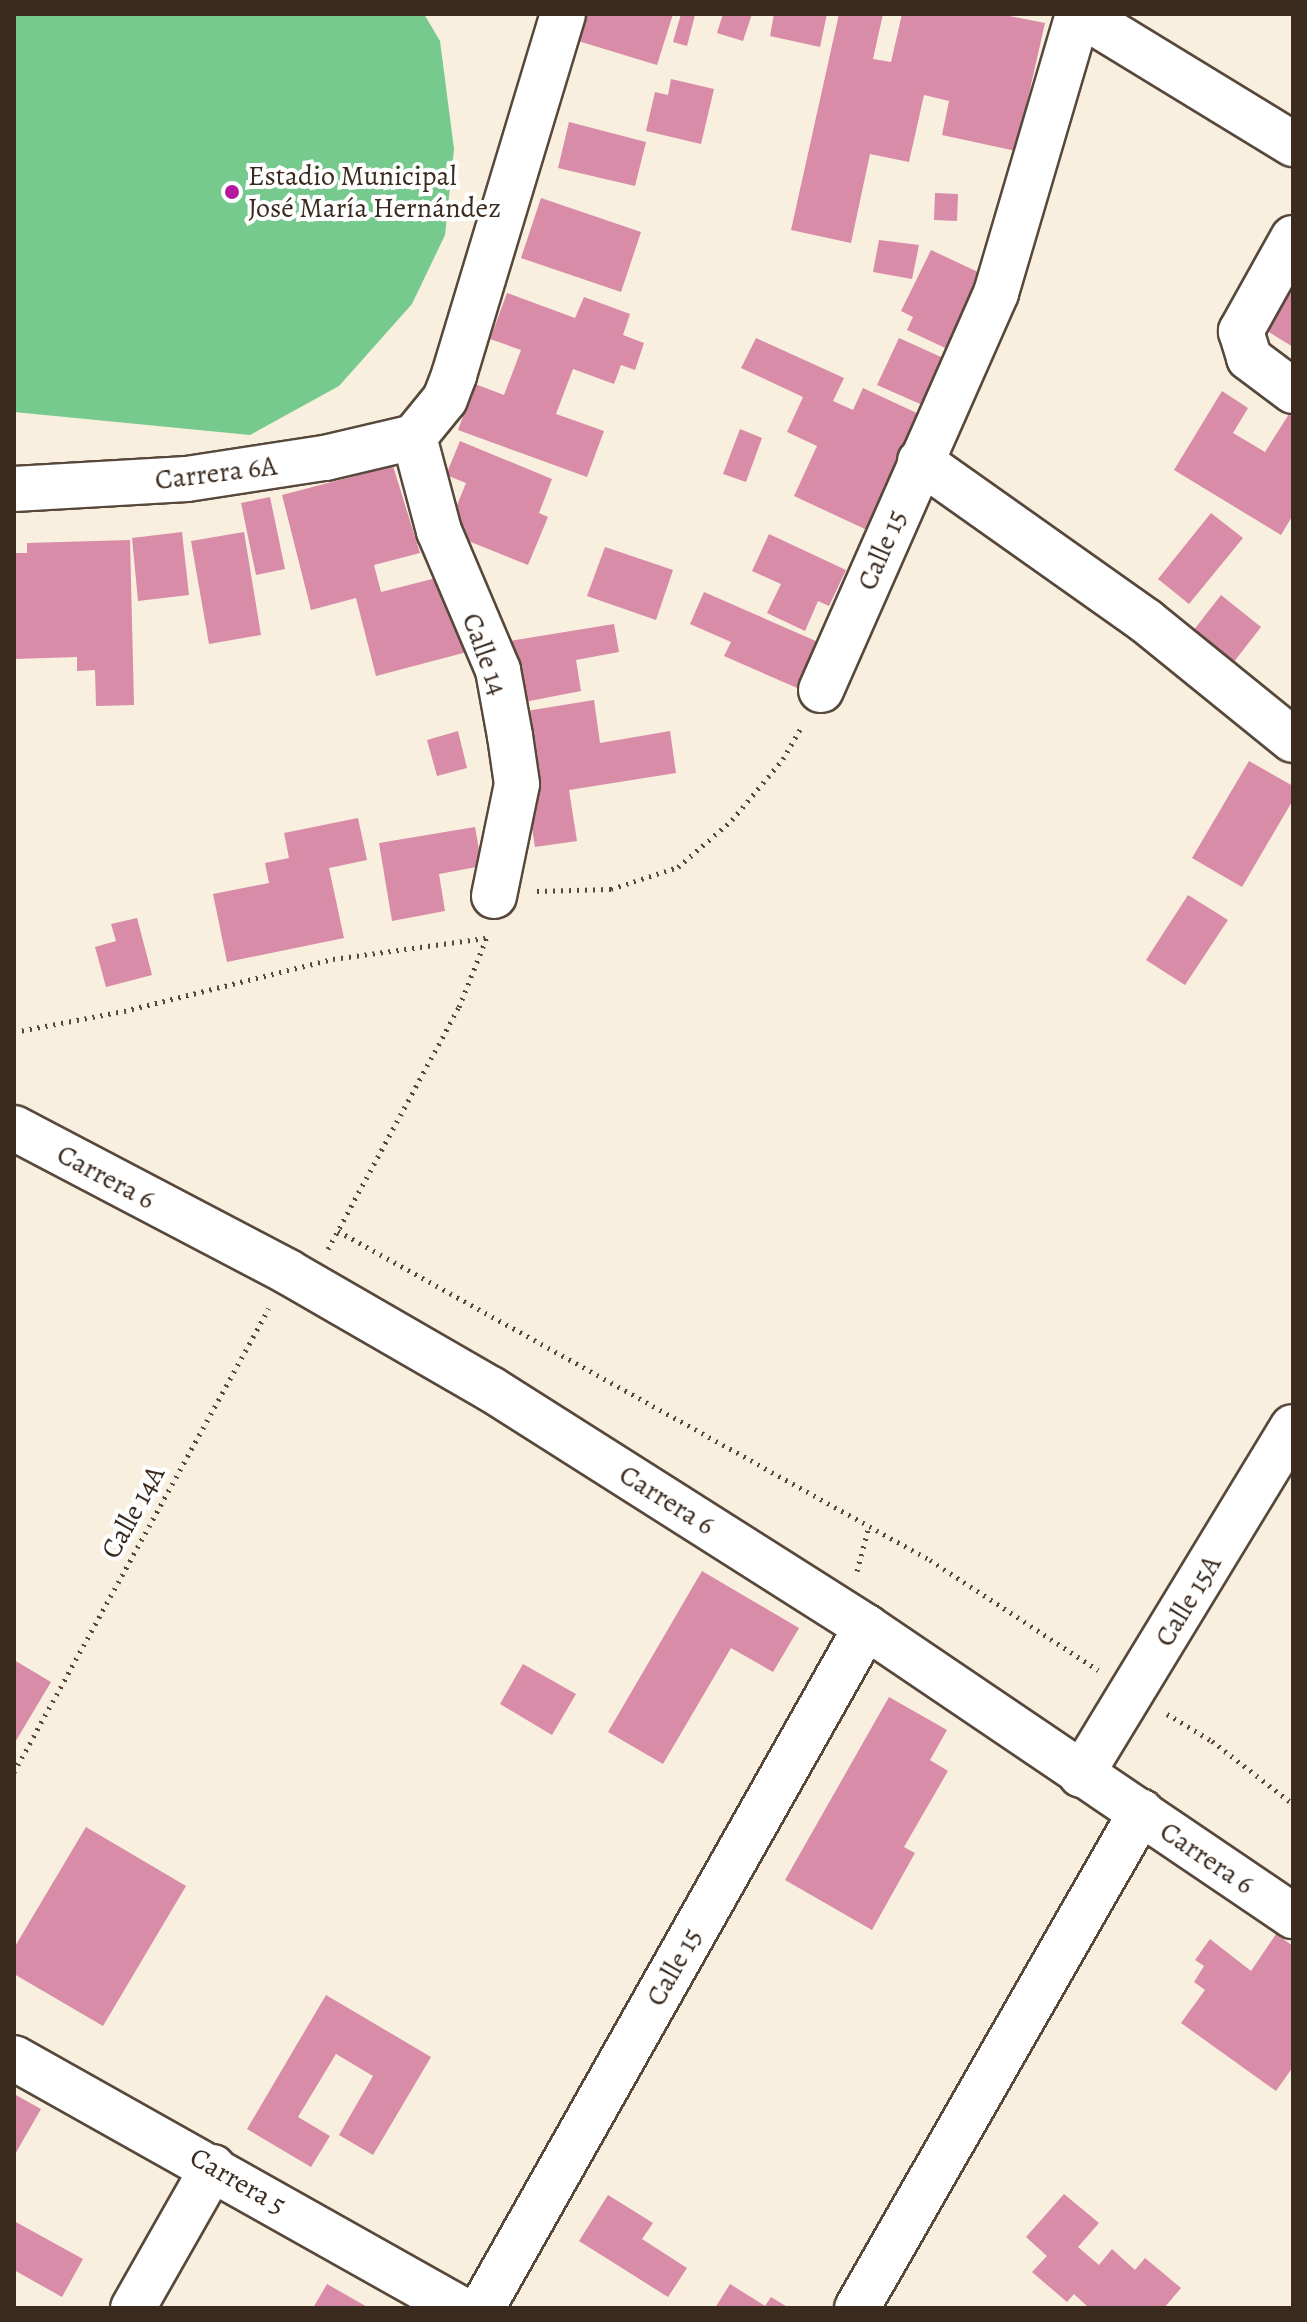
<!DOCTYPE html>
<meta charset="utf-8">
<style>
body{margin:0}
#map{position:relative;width:1307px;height:2322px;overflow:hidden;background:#f8efdf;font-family:Alegreya,serif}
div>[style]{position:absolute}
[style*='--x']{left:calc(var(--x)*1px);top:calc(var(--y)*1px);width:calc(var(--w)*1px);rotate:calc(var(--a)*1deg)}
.green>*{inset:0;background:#76ca8d}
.building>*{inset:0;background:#d88ca7}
.path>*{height:5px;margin-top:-2.5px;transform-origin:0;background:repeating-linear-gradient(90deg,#57483b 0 2px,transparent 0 8px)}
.roads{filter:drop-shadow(2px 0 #57483b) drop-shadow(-2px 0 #57483b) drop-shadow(0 2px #57483b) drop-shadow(0 -2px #57483b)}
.minor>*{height:44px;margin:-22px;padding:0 22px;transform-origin:22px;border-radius:22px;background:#fff}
.dots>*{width:22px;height:22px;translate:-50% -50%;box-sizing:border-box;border:4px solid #fff;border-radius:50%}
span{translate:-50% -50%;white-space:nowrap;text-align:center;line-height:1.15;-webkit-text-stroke:8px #fff;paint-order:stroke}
.poi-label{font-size:28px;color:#3b2a1e}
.left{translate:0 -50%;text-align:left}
.street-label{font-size:28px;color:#3b2a1e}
.frame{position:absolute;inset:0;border:16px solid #3b2a1e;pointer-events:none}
</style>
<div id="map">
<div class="green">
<i style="clip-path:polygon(14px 14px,424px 14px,440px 41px,454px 149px,445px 235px,412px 304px,339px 386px,250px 435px,14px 412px)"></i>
</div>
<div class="building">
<i style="clip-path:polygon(587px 14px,673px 14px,657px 65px,578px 41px)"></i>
<i style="clip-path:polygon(681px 14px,695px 15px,687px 46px,673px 42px)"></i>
<i style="clip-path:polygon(723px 14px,752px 14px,743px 41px,717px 33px)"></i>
<i style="clip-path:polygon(774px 14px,827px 14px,820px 47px,770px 36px)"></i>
<i style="clip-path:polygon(839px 14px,883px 14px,873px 59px,891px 62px,902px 14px,999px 14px,1045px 23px,1016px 151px,942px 135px,949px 101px,924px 95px,909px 162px,870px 154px,851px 243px,791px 230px)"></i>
<i style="clip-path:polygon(671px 79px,714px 89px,701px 144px,646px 131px,655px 92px,668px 95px)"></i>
<i style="clip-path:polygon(569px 122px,646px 142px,635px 186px,558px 168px)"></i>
<i style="clip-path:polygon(935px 193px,958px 194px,957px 221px,934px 220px)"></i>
<i style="clip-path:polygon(541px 198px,641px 232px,621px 292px,521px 258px)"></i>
<i style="clip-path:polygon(879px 240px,919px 245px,912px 279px,873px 272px)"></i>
<i style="clip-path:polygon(931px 250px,993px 279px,958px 354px,907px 330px,913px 317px,901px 311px)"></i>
<i style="clip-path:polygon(1293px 259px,1293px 347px,1254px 323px)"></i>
<i style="clip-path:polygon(507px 293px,575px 318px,584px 297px,630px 314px,623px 335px,644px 343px,635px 370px,621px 365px,614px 384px,573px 369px,556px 414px,604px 431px,587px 477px,458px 430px,475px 384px,504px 395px,521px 350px,490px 339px)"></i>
<i style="clip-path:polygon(756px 338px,844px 378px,833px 401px,853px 410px,863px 388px,921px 415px,867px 530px,794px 496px,817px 446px,787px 432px,803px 397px,741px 368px)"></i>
<i style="clip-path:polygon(899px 338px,950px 361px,927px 407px,877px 385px)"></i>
<i style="clip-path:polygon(1222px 391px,1248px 408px,1233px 433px,1265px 452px,1289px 414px,1293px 417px,1293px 515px,1281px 535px,1174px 470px)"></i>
<i style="clip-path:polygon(740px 429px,762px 438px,746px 482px,723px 474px)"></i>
<i style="clip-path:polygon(460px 441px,552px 479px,539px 513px,548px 517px,528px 565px,446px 532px,466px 483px,446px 475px)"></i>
<i style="clip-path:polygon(393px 466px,420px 553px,374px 565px,381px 592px,448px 575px,467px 652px,376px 676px,356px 598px,311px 610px,282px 495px)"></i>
<i style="clip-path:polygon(270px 497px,285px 569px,256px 575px,241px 503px)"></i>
<i style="clip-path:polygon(1211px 513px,1243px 538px,1189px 604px,1158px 579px)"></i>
<i style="clip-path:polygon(182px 532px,189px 595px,138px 601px,132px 538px)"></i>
<i style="clip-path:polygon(244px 532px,261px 635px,209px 644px,191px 541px)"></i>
<i style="clip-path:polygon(769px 534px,846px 570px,829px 606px,818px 601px,805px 631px,767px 613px,781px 584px,752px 571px)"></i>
<i style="clip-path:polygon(130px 540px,134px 705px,96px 706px,95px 670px,77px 671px,77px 657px,14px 659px,14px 553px,27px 553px,27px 543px)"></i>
<i style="clip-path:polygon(605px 547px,673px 570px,656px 620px,587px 596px)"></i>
<i style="clip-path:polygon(704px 592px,825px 645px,804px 691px,724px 656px,731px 642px,690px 624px)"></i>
<i style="clip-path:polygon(1221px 595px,1261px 627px,1233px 663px,1193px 631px)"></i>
<i style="clip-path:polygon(614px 624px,619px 652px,576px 660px,581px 691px,514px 704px,503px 642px)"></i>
<i style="clip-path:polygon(594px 700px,600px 743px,670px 731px,676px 773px,569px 790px,577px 841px,535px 847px,514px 713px)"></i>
<i style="clip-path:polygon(458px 731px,467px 768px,437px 776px,427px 740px)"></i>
<i style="clip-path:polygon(1249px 761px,1293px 786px,1293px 800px,1242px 887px,1192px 858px)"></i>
<i style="clip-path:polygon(358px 818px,367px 860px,329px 868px,344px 938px,227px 962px,213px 894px,269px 883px,265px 863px,289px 858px,284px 833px)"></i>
<i style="clip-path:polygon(475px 827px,482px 866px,439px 874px,445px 911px,392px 921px,379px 843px)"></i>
<i style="clip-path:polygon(1188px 895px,1228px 920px,1185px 985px,1146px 960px)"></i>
<i style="clip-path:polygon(137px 918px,152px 975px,106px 987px,95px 947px,116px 941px,111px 924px)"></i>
<i style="clip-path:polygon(702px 1571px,799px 1628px,773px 1672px,731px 1648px,663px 1764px,608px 1732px)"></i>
<i style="clip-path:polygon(14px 1660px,51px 1682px,14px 1744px)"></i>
<i style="clip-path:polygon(523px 1664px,576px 1694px,552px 1735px,500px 1704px)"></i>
<i style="clip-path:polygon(889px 1697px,947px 1730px,930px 1760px,948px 1771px,904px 1847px,915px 1853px,872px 1930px,785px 1880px)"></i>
<i style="clip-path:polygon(86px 1827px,186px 1886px,103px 2026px,14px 1974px,14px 1948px)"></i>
<i style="clip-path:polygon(1276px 1934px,1293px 1946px,1293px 2067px,1276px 2091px,1181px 2023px,1205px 1990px,1194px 1982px,1204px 1966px,1195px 1960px,1210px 1939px,1251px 1971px)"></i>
<i style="clip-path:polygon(326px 1995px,431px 2057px,373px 2155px,339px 2135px,373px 2076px,336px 2054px,298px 2117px,330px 2136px,311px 2167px,247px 2129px)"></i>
<i style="clip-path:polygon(14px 2094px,41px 2109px,14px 2156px)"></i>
<i style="clip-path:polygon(1064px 2194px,1099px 2223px,1078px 2247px,1099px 2265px,1112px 2249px,1135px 2270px,1145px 2258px,1181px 2288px,1164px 2308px,1089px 2308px,1074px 2294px,1067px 2302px,1032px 2272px,1047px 2256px,1026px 2237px)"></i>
<i style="clip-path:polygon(608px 2195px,653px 2223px,642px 2239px,687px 2268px,668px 2297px,579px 2241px)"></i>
<i style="clip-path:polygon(14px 2221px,83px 2259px,62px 2297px,14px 2270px)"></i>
<i style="clip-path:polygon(327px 2284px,369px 2308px,313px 2308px)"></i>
<i style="clip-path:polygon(730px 2284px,765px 2306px,771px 2297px,789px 2308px,715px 2308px)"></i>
</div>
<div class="path">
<i style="--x:537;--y:891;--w:74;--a:-1.5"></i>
<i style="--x:611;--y:889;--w:71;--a:-18.2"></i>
<i style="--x:678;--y:867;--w:72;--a:-41"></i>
<i style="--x:732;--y:820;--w:80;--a:-50.1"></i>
<i style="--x:783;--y:759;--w:38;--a:-60"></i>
<i style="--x:14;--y:1032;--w:112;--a:-10.8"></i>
<i style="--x:124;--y:1011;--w:215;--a:-14"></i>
<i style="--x:333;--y:959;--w:154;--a:-7.8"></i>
<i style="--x:338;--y:1231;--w:677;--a:29.06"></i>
<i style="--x:930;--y:1560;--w:201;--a:33.2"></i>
<i style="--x:328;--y:1249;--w:275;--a:-61.6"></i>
<i style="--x:459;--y:1007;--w:79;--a:-68.3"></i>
<i style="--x:857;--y:1571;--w:47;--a:-75.1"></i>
<i style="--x:1167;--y:1714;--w:52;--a:31"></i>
<i style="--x:1212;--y:1741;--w:103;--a:37.9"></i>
<i style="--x:14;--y:1772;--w:529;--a:-61.21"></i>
</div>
<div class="roads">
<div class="minor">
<i style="--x:1080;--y:14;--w:250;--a:31.4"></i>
<i style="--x:1293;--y:238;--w:107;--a:119.2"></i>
<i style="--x:1241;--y:331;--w:28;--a:73"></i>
<i style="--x:1249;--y:358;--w:55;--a:36.9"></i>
<i style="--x:920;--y:461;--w:277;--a:35.3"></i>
<i style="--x:1146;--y:621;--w:189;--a:39"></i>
<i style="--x:14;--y:489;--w:173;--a:-3.3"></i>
<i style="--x:187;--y:479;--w:140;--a:-8.7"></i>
<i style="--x:325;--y:458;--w:91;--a:-13.3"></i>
<i style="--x:821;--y:690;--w:434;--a:-66.2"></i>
<i style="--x:996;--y:293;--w:291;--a:-73.6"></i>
<i style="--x:494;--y:896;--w:114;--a:-78.4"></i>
<i style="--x:517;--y:784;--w:49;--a:-98.3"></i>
<i style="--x:510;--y:736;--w:67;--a:-100.3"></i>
<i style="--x:498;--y:670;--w:151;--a:-113"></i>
<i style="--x:439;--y:531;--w:97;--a:-104.9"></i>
<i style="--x:414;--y:437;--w:49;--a:-50.8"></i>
<i style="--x:445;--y:399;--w:26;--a:-69"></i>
<i style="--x:454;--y:375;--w:377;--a:-73.2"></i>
<i style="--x:14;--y:1128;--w:310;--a:27.7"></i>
<i style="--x:288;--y:1272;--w:234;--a:30"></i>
<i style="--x:491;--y:1389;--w:444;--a:32.4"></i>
<i style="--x:866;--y:1627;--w:516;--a:34.09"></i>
<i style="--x:1081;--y:1775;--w:407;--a:-58.7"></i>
<i style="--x:14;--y:2058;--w:510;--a:29.33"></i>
<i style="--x:133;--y:2308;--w:162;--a:-60.4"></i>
<i style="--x:482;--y:2308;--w:782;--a:-60.58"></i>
<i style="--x:857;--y:2308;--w:572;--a:-60.21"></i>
</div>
</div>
<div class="dots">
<i style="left:232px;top:192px;background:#b5179e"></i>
</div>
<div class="poi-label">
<span class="left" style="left:248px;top:192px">Estadio Municipal<br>José María Hernández</span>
</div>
<div class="street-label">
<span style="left:216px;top:473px;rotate:-7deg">Carrera 6A</span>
<span style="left:882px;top:550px;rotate:-67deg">Calle 15</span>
<span style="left:485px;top:654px;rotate:70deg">Calle 14</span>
<span style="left:106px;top:1177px;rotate:28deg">Carrera 6</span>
<span style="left:667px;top:1500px;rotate:32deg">Carrera 6</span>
<span style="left:133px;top:1512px;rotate:-61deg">Calle 14A</span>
<span style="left:1188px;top:1601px;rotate:-59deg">Calle 15A</span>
<span style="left:1207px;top:1858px;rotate:34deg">Carrera 6</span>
<span style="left:674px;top:1967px;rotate:-61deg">Calle 15</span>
<span style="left:238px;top:2181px;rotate:30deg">Carrera 5</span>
</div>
<div class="frame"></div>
</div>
